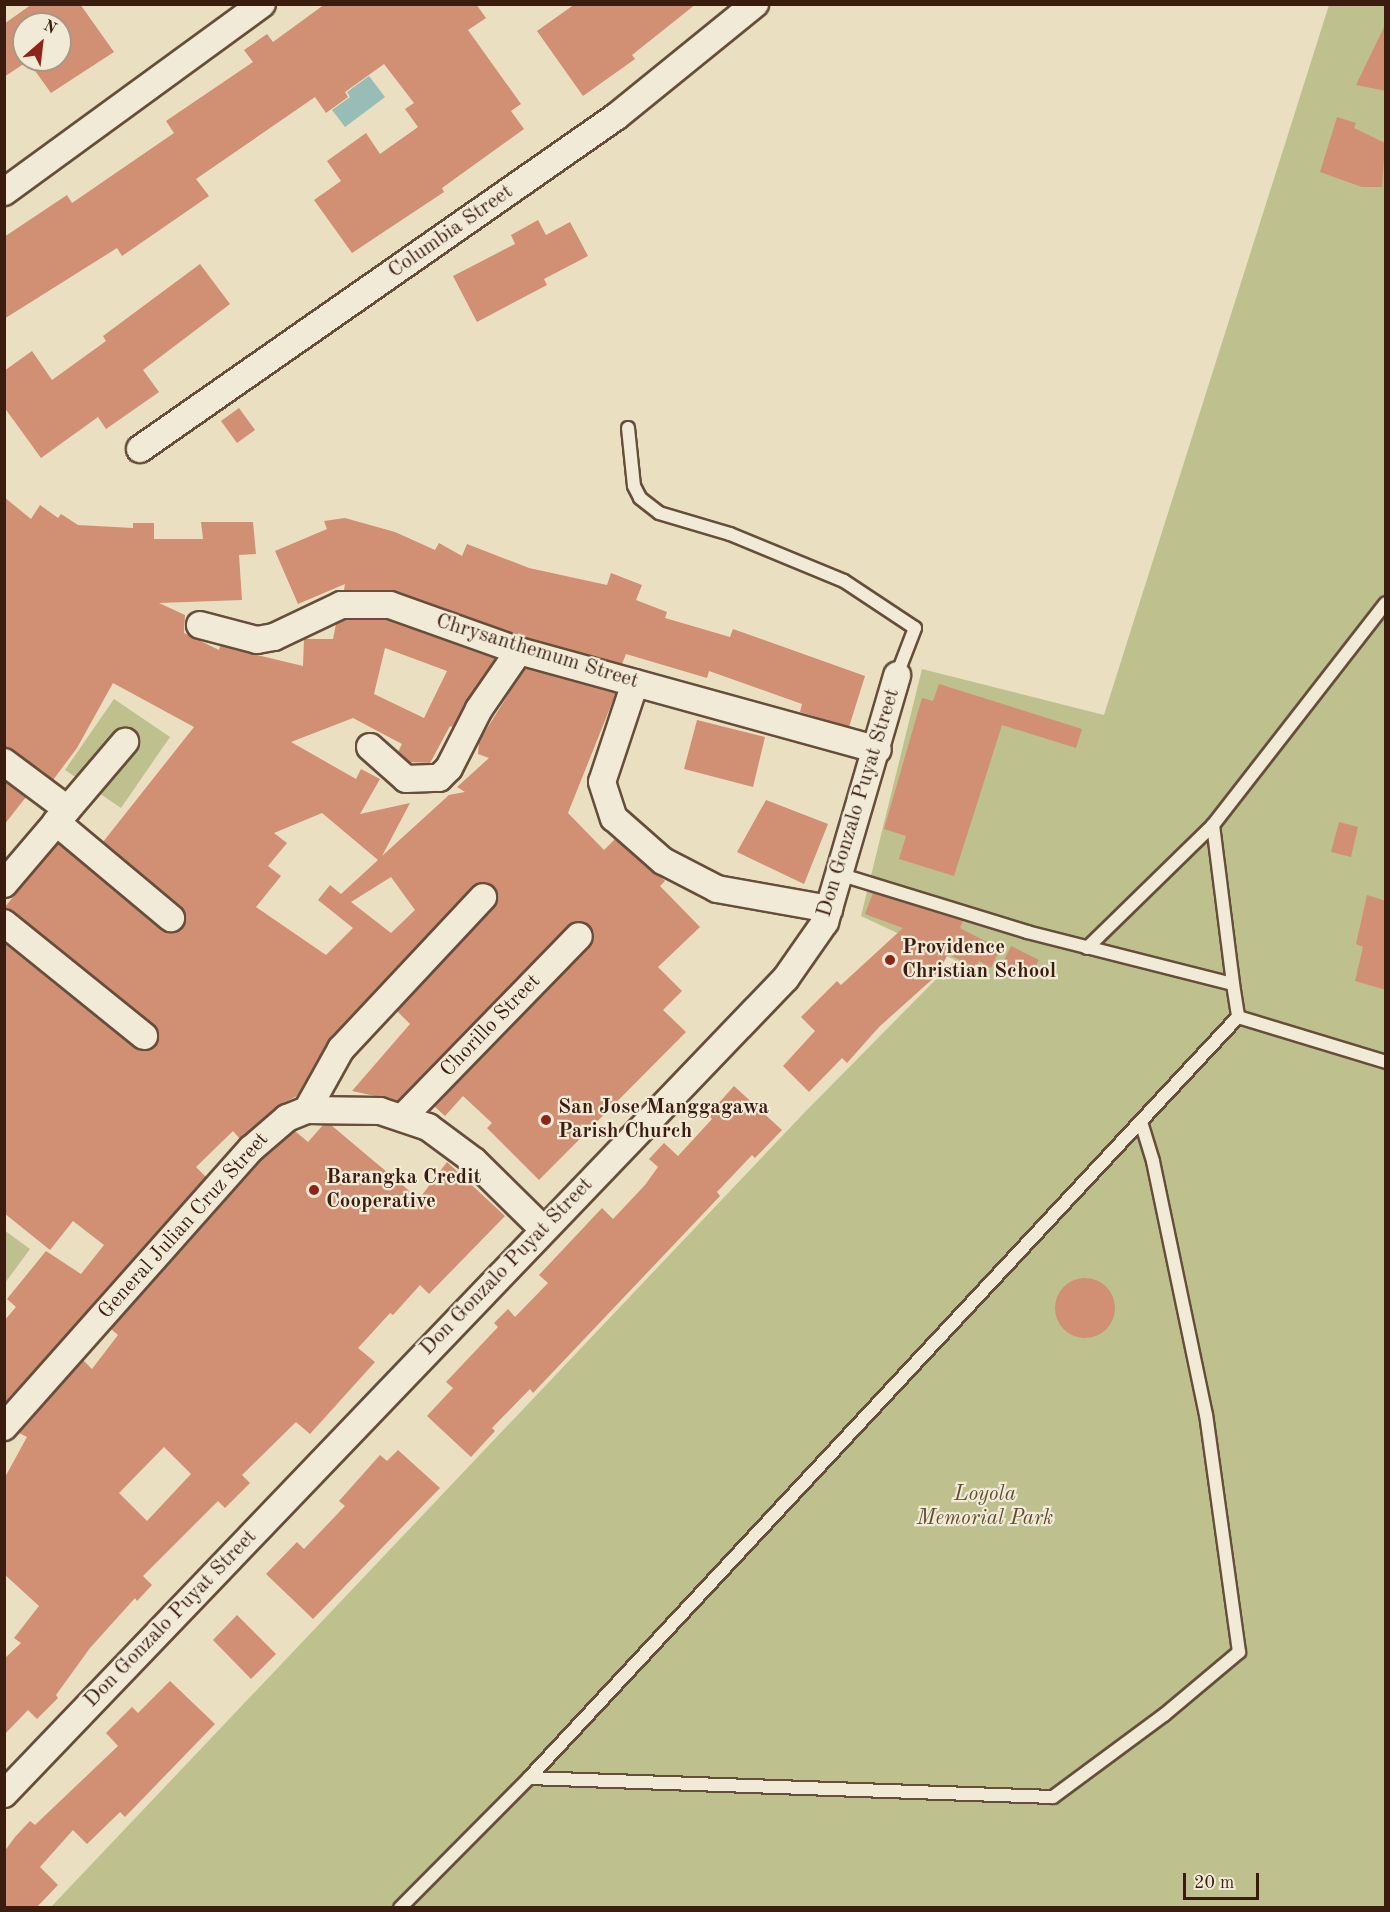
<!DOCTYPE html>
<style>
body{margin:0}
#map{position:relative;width:1390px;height:1912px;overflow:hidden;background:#eadfc0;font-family:"Old Standard TT",serif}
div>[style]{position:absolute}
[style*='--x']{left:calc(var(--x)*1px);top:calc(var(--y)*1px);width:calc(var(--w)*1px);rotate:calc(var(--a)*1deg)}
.green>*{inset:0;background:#bec08d}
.water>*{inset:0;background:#98bcb6}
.building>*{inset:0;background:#d18f74}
.round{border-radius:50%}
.roads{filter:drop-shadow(2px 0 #664e3b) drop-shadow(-2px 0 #664e3b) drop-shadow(0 2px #664e3b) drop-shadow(0 -2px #664e3b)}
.service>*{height:12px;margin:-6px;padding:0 6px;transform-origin:6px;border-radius:6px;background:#f1ead6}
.minor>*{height:26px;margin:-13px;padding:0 13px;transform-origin:13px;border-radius:13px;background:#f1ead6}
.dots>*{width:16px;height:16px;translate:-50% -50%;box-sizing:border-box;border:3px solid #f1ead6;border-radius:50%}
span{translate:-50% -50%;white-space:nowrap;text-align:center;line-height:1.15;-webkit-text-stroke:4.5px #f1ead6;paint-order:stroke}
.street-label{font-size:21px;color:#3a1d0f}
.poi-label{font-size:21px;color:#3a1d0f;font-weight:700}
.left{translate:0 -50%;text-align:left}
.park-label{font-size:21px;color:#624e35;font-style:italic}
.frame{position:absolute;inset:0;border:6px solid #3a1d0f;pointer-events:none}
.north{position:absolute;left:12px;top:12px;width:60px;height:60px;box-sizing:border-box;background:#f1ead6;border:2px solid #a89886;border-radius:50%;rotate:28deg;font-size:16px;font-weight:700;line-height:24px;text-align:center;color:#3a1d0f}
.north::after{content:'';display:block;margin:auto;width:21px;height:27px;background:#8f2418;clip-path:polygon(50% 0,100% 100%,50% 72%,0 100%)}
.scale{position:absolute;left:1183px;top:1873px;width:76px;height:27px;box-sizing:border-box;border:3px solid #3a1d0f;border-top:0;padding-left:8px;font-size:18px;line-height:21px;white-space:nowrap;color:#3a1d0f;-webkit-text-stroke:4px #f1ead6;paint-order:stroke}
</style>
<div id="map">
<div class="green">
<i style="clip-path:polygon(1329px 5px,1385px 5px,1385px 1907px,50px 1908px,805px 1112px,955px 960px,861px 916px,922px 669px,1104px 715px)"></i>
<i style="clip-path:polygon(114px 699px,170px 737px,121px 808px,65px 770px)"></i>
<i style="clip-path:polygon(4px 1230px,30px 1249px,5px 1283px,4px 1283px)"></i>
</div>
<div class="water">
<i style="clip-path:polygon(369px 76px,385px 97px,345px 127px,332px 110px,350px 97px,347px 92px)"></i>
</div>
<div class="building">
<i style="clip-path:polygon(evenodd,32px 4px,80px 4px,114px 52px,51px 93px,28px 61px,4px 77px,4px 24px,32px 4px,24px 24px,60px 24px,60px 60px,24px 60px,24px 24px)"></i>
<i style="clip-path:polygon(325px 4px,476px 4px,486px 18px,468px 30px,521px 104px,511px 111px,524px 129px,442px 188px,444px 192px,352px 253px,314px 200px,341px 181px,327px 161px,366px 133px,380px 154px,418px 127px,405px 109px,414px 103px,384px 64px,345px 92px,348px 97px,326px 113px,315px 97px,196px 179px,209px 196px,122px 256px,117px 248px,4px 319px,4px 237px,67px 195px,72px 203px,174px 133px,166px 121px,253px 62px,244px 50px,267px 34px,273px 42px)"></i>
<i style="clip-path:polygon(575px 4px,696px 4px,632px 55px,635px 59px,583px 96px,537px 31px)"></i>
<i style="clip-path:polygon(1386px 23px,1386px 91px,1356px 85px)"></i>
<i style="clip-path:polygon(1337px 117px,1356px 123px,1354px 128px,1385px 143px,1382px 187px,1362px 187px,1320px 172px)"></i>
<i style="clip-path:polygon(538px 220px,546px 235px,570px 222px,588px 256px,544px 279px,547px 285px,477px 322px,453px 276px,515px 244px,511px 235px)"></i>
<i style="clip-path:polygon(200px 264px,230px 304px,143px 370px,159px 392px,106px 429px,98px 417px,41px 458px,4px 407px,4px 371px,32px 351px,52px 380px,106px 341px,103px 336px)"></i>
<i style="clip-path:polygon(239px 408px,255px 430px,237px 443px,221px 421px)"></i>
<i style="clip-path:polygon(evenodd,4px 497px,31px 519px,40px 505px,58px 518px,61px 514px,78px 525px,133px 528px,133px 523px,154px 523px,154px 539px,203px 539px,201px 522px,253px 522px,256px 554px,239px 555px,242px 600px,159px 603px,185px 615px,184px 633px,219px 650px,220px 646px,303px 666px,304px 639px,333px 639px,336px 624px,344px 620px,387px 620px,496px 659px,453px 727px,450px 726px,430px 763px,410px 762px,398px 752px,402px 744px,353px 718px,291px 742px,356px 779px,361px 769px,380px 779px,360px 814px,410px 803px,382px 856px,449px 795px,465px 792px,457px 787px,489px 758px,478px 754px,479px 741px,525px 668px,616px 693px,568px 813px,604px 850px,615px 839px,661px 877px,665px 881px,660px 886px,700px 927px,658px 967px,682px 991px,663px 1010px,686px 1032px,539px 1180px,487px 1128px,492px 1123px,463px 1096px,445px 1116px,434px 1106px,590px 946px,594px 932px,583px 922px,568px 926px,398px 1101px,352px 1091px,410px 1024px,397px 1011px,494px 907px,497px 893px,493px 886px,486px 882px,472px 886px,330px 1039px,297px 1096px,278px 1106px,240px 1139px,233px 1131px,196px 1167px,206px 1177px,4px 1404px,4px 1321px,16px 1307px,7px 1299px,46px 1251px,81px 1274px,104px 1245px,73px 1221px,50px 1250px,4px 1213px,4px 943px,135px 1048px,150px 1050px,159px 1038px,153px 1024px,13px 911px,4px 908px,58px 843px,161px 930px,169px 933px,182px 928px,186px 920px,181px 906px,103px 842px,194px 727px,113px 683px,77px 748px,53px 780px,4px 747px,4px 497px,385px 648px,447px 671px,424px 718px,374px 694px,385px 648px,4px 497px,322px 813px,378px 860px,341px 894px,330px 885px,318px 900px,353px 928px,326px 955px,256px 907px,281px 876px,268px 866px,287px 843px,274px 833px,322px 813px,4px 497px,391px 877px,415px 910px,391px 933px,351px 902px,391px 877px)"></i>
<i style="clip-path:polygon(345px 518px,395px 532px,435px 550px,439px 543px,462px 556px,467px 544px,529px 568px,607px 585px,611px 573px,642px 585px,636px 600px,667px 612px,665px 618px,730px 637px,733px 629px,865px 676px,849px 727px,800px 712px,802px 704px,709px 671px,707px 678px,626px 654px,622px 664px,524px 637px,395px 591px,344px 590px,345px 584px,298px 604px,275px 551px,327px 529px,324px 521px)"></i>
<i style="clip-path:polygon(939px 684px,1082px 729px,1076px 748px,1002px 725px,954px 876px,899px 859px,906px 836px,884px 829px,922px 698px,933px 701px)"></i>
<i style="clip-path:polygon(697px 720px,765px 737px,753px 787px,684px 769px)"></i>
<i style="clip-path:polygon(4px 781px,26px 797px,4px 825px)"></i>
<i style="clip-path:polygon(766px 800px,828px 824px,804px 884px,737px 852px)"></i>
<i style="clip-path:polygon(1339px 822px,1358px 827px,1351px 857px,1331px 852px)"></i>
<i style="clip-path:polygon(873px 893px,963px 921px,960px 928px,1000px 949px,991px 968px,979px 961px,976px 968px,948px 954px,937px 975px,879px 1027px,847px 1063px,842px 1058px,809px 1092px,783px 1066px,815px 1031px,801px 1017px,837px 981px,841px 985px,903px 928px,865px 914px)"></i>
<i style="clip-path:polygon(1367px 895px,1386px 901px,1386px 990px,1355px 981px,1363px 947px,1356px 944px)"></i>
<i style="clip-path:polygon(1011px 946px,1039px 960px,1029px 979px,1001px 966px)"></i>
<i style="clip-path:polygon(734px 1086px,782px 1130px,755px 1158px,752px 1155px,717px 1192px,720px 1196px,533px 1393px,530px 1389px,492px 1428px,495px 1431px,471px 1457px,427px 1416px,453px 1388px,446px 1382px,498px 1327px,494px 1323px,508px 1309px,515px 1317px,548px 1283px,539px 1275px,602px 1208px,613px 1219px,645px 1185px,658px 1167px,649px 1159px,664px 1143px,678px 1156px,712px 1119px,708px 1115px)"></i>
<i style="clip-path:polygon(evenodd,323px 1125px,331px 1125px,419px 1199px,447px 1162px,505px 1216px,429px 1294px,420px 1285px,393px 1315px,390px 1313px,358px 1348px,375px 1362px,310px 1434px,296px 1422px,242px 1475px,250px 1483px,225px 1508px,218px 1501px,143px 1576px,152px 1585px,137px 1601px,135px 1598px,90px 1648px,56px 1695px,58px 1698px,37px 1719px,28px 1710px,4px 1735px,4px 1659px,21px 1643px,14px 1638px,39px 1606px,4px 1574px,4px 1479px,27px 1437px,19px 1433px,83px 1360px,92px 1369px,118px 1335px,111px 1329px,262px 1160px,295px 1131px,308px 1142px,323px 1125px,164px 1447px,191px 1474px,147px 1521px,119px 1493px,164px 1447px)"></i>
<i class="round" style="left:1055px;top:1278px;width:60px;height:60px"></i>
<i style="clip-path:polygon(398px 1450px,440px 1488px,313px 1619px,266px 1574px,297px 1542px,304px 1549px,345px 1506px,339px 1501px,380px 1455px,387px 1461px)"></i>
<i style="clip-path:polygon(237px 1615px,276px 1654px,251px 1679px,213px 1640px)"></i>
<i style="clip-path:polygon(170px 1681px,215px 1724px,125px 1817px,120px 1812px,87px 1844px,73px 1830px,40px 1867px,58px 1885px,36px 1908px,4px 1908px,4px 1852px,15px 1837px,30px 1821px,35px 1825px,118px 1746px,106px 1733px,132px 1707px,138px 1713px)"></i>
</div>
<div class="roads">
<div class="service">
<i style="--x:628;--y:428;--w:58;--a:84.1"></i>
<i style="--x:634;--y:486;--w:13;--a:63"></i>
<i style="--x:640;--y:498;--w:24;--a:38"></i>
<i style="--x:659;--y:513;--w:74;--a:16.5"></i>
<i style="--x:730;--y:534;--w:123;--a:22.4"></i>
<i style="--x:844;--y:581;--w:85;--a:33.5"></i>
<i style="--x:915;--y:628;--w:50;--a:111"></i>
<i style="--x:1213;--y:825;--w:160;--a:82.8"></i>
<i style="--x:842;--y:875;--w:194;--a:17.1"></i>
<i style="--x:1027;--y:932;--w:212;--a:14.2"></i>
<i style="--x:1233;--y:984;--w:33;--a:81"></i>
<i style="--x:1238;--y:1017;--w:155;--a:16.9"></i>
<i style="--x:1087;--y:948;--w:176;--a:-44.3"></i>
<i style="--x:1213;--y:825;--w:281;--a:-52.1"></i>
<i style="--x:529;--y:1778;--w:524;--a:2.08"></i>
<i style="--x:1053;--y:1797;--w:138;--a:-36.5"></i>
<i style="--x:1164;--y:1715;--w:98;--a:-40"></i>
<i style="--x:1239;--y:1652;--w:239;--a:-97.9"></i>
<i style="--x:1206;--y:1415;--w:259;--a:-101.8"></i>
<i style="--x:1153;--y:1161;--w:41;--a:-107.1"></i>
<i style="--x:400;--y:1908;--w:183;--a:-45.2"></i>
<i style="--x:529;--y:1778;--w:1040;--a:-47.03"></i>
</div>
<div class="minor">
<i style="--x:4;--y:192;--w:319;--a:-36.1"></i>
<i style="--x:140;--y:449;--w:582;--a:-34.92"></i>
<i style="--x:617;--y:116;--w:178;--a:-39.1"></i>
<i style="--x:200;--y:625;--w:59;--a:14.7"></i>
<i style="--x:257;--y:640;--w:17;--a:-10"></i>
<i style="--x:274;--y:637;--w:74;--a:-25.5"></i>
<i style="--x:341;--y:605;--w:49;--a:0"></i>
<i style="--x:390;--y:605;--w:137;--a:19.6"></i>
<i style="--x:519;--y:651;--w:372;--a:15.4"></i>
<i style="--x:635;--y:683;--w:104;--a:108.4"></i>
<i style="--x:602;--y:782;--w:38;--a:72"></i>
<i style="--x:614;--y:818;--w:65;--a:41.3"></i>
<i style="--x:663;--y:861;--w:61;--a:27.4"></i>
<i style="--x:717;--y:889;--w:114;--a:10.1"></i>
<i style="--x:370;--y:747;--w:48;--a:41.6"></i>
<i style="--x:406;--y:779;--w:33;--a:-2"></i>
<i style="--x:439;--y:778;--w:14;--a:-45"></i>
<i style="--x:449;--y:768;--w:66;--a:-63"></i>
<i style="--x:479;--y:709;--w:70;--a:-55.4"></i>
<i style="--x:4;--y:762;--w:79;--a:36.7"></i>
<i style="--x:56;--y:822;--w:150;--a:39.9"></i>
<i style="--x:4;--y:884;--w:187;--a:-49.6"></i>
<i style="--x:4;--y:923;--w:180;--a:38.9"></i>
<i style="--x:307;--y:1110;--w:70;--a:-60.9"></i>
<i style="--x:341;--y:1049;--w:208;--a:-46.9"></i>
<i style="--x:403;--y:1117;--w:252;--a:-45.8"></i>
<i style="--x:4;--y:1427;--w:372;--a:-48.4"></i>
<i style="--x:251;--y:1149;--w:48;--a:-40.7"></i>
<i style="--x:287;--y:1118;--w:22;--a:-22"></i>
<i style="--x:307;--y:1110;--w:73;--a:0.8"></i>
<i style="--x:380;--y:1111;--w:51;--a:18.4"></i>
<i style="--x:428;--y:1127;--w:57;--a:36.5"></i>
<i style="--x:474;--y:1161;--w:97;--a:44.6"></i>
<i style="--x:4;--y:1794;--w:1130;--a:-46.22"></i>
<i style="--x:786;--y:978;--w:68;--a:-55.1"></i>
<i style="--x:825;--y:922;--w:257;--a:-73.7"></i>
</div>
</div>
<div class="dots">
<i style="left:890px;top:960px;background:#8f2418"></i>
<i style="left:546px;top:1120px;background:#8f2418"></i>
<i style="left:314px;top:1190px;background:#8f2418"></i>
</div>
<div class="street-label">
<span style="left:451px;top:232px;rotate:-35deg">Columbia Street</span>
<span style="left:537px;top:652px;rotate:17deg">Chrysanthemum Street</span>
<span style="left:859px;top:803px;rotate:-73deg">Don Gonzalo Puyat Street</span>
<span style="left:491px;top:1026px;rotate:-46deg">Chorillo Street</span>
<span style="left:184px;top:1226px;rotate:-48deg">General Julian Cruz Street</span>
<span style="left:507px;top:1267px;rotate:-46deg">Don Gonzalo Puyat Street</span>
<span style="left:171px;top:1619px;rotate:-46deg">Don Gonzalo Puyat Street</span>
</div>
<div class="poi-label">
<span class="left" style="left:902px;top:960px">Providence<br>Christian School</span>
<span class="left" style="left:558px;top:1120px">San Jose Manggagawa<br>Parish Church</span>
<span class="left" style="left:326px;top:1190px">Barangka Credit<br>Cooperative</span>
</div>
<div class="park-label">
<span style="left:985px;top:1507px">Loyola<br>Memorial Park</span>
</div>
<div class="frame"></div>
<div class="north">N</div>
<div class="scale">20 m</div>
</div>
